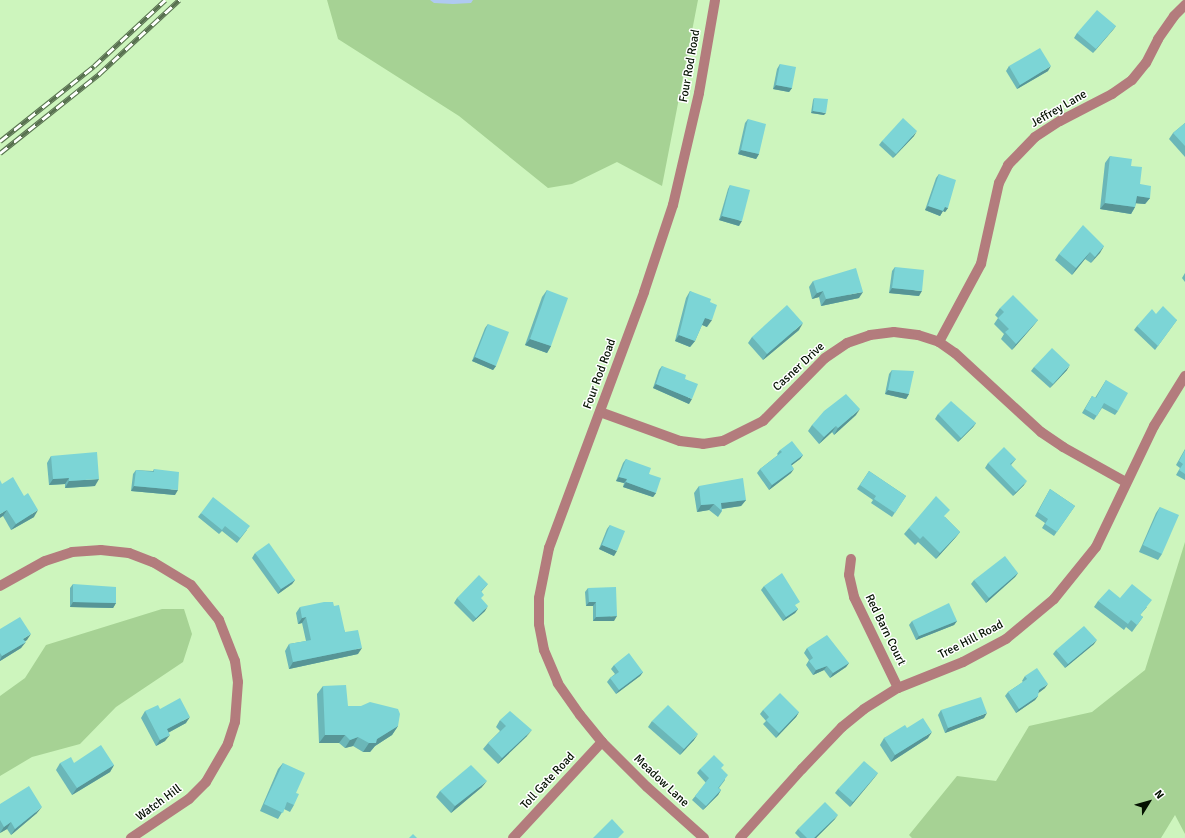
<!DOCTYPE html>
<style>
body{margin:0}
#map{position:relative;width:1185px;height:838px;overflow:hidden;background:#cdf5bd;font-family:Signika,sans-serif}
div>[style]{position:absolute}
[style*='--x']{left:calc(var(--x)*1px);top:calc(var(--y)*1px);width:calc(var(--w)*1px);rotate:calc(var(--a)*1deg)}
.green>*{inset:0;background:#a6d294}
.water>*{inset:0;background:#afcaf1}
.minor>*{height:10px;margin:-5px;padding:0 5px;transform-origin:5px;border-radius:5px;background:#b37c7d}
.rail>*{height:4.5px;margin-top:-2.25px;transform-origin:0;background:repeating-linear-gradient(90deg,#fff 0 9px,#587050 0 18px);box-sizing:border-box;border-block:1px solid #587050}
.wall>*{inset:0;background:#6bb7b8}
.shaded-wall>*{inset:0;background:#579596}
.building>*{inset:0;background:#7cd5d6}
span{translate:-50% -50%;white-space:nowrap;text-align:center;line-height:1.15;-webkit-text-stroke:3px #fff;paint-order:stroke}
.street-label{font-size:12px;color:#041101}
.north{position:absolute;left:1129px;top:782px;width:40px;height:40px;-webkit-text-stroke:3px #fff;paint-order:stroke;rotate:53deg;font-size:11px;font-weight:700;line-height:16px;text-align:center;color:#041101}
.north::after{content:'';display:block;margin:auto;width:14px;height:18px;background:#041101;clip-path:polygon(50% 0,100% 100%,50% 72%,0 100%)}
</style>
<div id="map">
<div class="green">
<i style="clip-path:polygon(327px 0,698px 0,662px 186px,617px 162px,572px 184px,548px 188px,459px 116px,338px 39px)"></i>
<i style="clip-path:polygon(1185px 542px,1185px 834px,1175px 815px,1161px 838px,912px 838px,909px 835px,957px 776px,996px 781px,1029px 726px,1092px 712px,1145px 670px)"></i>
<i style="clip-path:polygon(162px 609px,184px 609px,192px 634px,183px 662px,116px 707px,80px 744px,32px 757px,0 776px,0 696px,25px 678px,46px 645px)"></i>
</div>
<div class="water">
<i style="clip-path:polygon(430px 0,473px 0,471px 3px,453px 4px,434px 3px)"></i>
</div>
<div class="minor">
<i style="--x:939;--y:342;--w:89;--a:-61.7"></i>
<i style="--x:981;--y:264;--w:83;--a:-77.5"></i>
<i style="--x:999;--y:183;--w:20;--a:-63"></i>
<i style="--x:1008;--y:165;--w:39;--a:-46"></i>
<i style="--x:1035;--y:137;--w:30;--a:-33"></i>
<i style="--x:1060;--y:121;--w:59;--a:-27.4"></i>
<i style="--x:1112;--y:94;--w:24;--a:-35"></i>
<i style="--x:1132;--y:80;--w:22;--a:-51"></i>
<i style="--x:1146;--y:63;--w:27;--a:-63"></i>
<i style="--x:1158;--y:39;--w:28;--a:-55"></i>
<i style="--x:1174;--y:16;--w:16;--a:-45"></i>
<i style="--x:600;--y:412;--w:85;--a:19.9"></i>
<i style="--x:680;--y:441;--w:23;--a:7"></i>
<i style="--x:703;--y:444;--w:20;--a:-9"></i>
<i style="--x:723;--y:441;--w:45;--a:-26.6"></i>
<i style="--x:763;--y:421;--w:88;--a:-45.5"></i>
<i style="--x:825;--y:358;--w:27;--a:-34"></i>
<i style="--x:847;--y:343;--w:24;--a:-19"></i>
<i style="--x:870;--y:335;--w:24;--a:-7"></i>
<i style="--x:894;--y:332;--w:24;--a:7"></i>
<i style="--x:918;--y:335;--w:22;--a:18"></i>
<i style="--x:939;--y:342;--w:19;--a:35"></i>
<i style="--x:955;--y:353;--w:117;--a:42.6"></i>
<i style="--x:1041;--y:432;--w:27;--a:34"></i>
<i style="--x:1063;--y:447;--w:72;--a:29.1"></i>
<i style="--x:851;--y:559;--w:16;--a:97"></i>
<i style="--x:849;--y:575;--w:23;--a:77"></i>
<i style="--x:854;--y:597;--w:101;--a:64.2"></i>
<i style="--x:0;--y:586;--w:51;--a:-29.1"></i>
<i style="--x:45;--y:561;--w:28;--a:-18"></i>
<i style="--x:72;--y:552;--w:29;--a:-4"></i>
<i style="--x:101;--y:550;--w:28;--a:6"></i>
<i style="--x:129;--y:553;--w:26;--a:21"></i>
<i style="--x:153;--y:562;--w:44;--a:31.2"></i>
<i style="--x:191;--y:585;--w:45;--a:51.3"></i>
<i style="--x:219;--y:620;--w:44;--a:68.7"></i>
<i style="--x:235;--y:661;--w:21;--a:82"></i>
<i style="--x:238;--y:682;--w:40;--a:94.3"></i>
<i style="--x:235;--y:722;--w:23;--a:108"></i>
<i style="--x:228;--y:744;--w:44;--a:120.1"></i>
<i style="--x:206;--y:782;--w:24;--a:135"></i>
<i style="--x:189;--y:799;--w:70;--a:146.1"></i>
<i style="--x:513;--y:838;--w:131;--a:-47.2"></i>
<i style="--x:704;--y:838;--w:76;--a:-138.2"></i>
<i style="--x:647;--y:787;--w:64;--a:-135"></i>
<i style="--x:602;--y:742;--w:35;--a:-129"></i>
<i style="--x:580;--y:715;--w:39;--a:-125"></i>
<i style="--x:558;--y:683;--w:36;--a:-113"></i>
<i style="--x:544;--y:650;--w:26;--a:-101"></i>
<i style="--x:539;--y:624;--w:26;--a:-90"></i>
<i style="--x:539;--y:598;--w:51;--a:-78.7"></i>
<i style="--x:549;--y:548;--w:273;--a:-69.6"></i>
<i style="--x:644;--y:292;--w:92;--a:-71.6"></i>
<i style="--x:673;--y:205;--w:115;--a:-76.9"></i>
<i style="--x:699;--y:93;--w:94;--a:-80.2"></i>
<i style="--x:740;--y:838;--w:93;--a:-48.1"></i>
<i style="--x:802;--y:769;--w:58;--a:-46.4"></i>
<i style="--x:842;--y:727;--w:28;--a:-39"></i>
<i style="--x:864;--y:709;--w:40;--a:-32"></i>
<i style="--x:898;--y:688;--w:70;--a:-21.8"></i>
<i style="--x:963;--y:662;--w:49;--a:-28.1"></i>
<i style="--x:1006;--y:639;--w:62;--a:-39.8"></i>
<i style="--x:1054;--y:599;--w:67;--a:-51.1"></i>
<i style="--x:1096;--y:547;--w:134;--a:-64.4"></i>
<i style="--x:1154;--y:426;--w:59;--a:-58.2"></i>
</div>
<div class="rail">
<i style="--x:0;--y:141;--w:120;--a:-38.6"></i>
<i style="--x:94;--y:66;--w:97;--a:-42.9"></i>
<i style="--x:0;--y:153;--w:127;--a:-38.6"></i>
<i style="--x:99;--y:74;--w:109;--a:-42.8"></i>
</div>
<div class="wall">
<i style="clip-path:polygon(1116px 26px,1093px 53px,1074px 38px,1077px 33px)"></i>
<i style="clip-path:polygon(780px 64px,792px 88px,789px 92px,773px 89px,777px 69px)"></i>
<i style="clip-path:polygon(1009px 66px,1048px 71px,1017px 89px,1006px 71px)"></i>
<i style="clip-path:polygon(814px 98px,824px 115px,811px 113px,813px 100px)"></i>
<i style="clip-path:polygon(748px 119px,759px 154px,756px 159px,738px 154px,745px 123px)"></i>
<i style="clip-path:polygon(1185px 123px,1185px 157px,1169px 139px,1173px 133px)"></i>
<i style="clip-path:polygon(914px 136px,893px 158px,879px 145px,882px 141px)"></i>
<i style="clip-path:polygon(1110px 156px,1131px 166px,1140px 184px,1150px 198px,1145px 204px,1136px 203px,1135px 207px,1131px 214px,1100px 209px,1105px 163px)"></i>
<i style="clip-path:polygon(939px 174px,948px 208px,945px 212px,943px 211px,940px 216px,925px 210px,936px 178px)"></i>
<i style="clip-path:polygon(730px 185px,739px 226px,719px 220px,728px 189px)"></i>
<i style="clip-path:polygon(1104px 246px,1091px 263px,1085px 259px,1072px 275px,1055px 260px,1059px 254px)"></i>
<i style="clip-path:polygon(895px 267px,919px 296px,889px 293px,892px 271px)"></i>
<i style="clip-path:polygon(1185px 273px,1185px 282px,1182px 278px)"></i>
<i style="clip-path:polygon(813px 281px,859px 298px,821px 306px,819px 297px,812px 299px,809px 287px)"></i>
<i style="clip-path:polygon(547px 290px,551px 346px,547px 353px,525px 345px,542px 297px)"></i>
<i style="clip-path:polygon(690px 291px,710px 302px,707px 327px,702px 325px,695px 341px,690px 347px,675px 341px,686px 298px)"></i>
<i style="clip-path:polygon(1000px 308px,1038px 320px,1033px 326px,1012px 350px,1001px 339px,1004px 334px,994px 324px,998px 318px,995px 315px)"></i>
<i style="clip-path:polygon(1156px 314px,1177px 320px,1155px 350px,1134px 330px,1137px 326px)"></i>
<i style="clip-path:polygon(488px 324px,496px 366px,493px 370px,472px 361px,485px 328px)"></i>
<i style="clip-path:polygon(799px 330px,763px 360px,748px 343px,752px 337px)"></i>
<i style="clip-path:polygon(662px 366px,685px 379px,689px 404px,653px 388px,659px 370px)"></i>
<i style="clip-path:polygon(1034px 367px,1067px 370px,1050px 388px,1031px 371px)"></i>
<i style="clip-path:polygon(892px 370px,909px 394px,906px 399px,885px 394px,889px 374px)"></i>
<i style="clip-path:polygon(1106px 380px,1118px 411px,1115px 415px,1102px 408px,1094px 420px,1082px 413px,1092px 396px,1095px 398px)"></i>
<i style="clip-path:polygon(938px 414px,976px 423px,973px 427px,958px 442px,935px 419px)"></i>
<i style="clip-path:polygon(856px 415px,834px 435px,832px 432px,819px 444px,808px 431px,812px 425px)"></i>
<i style="clip-path:polygon(1185px 449px,1185px 480px,1176px 475px,1180px 468px,1176px 465px)"></i>
<i style="clip-path:polygon(780px 450px,803px 455px,800px 459px,792px 465px,791px 473px,769px 490px,757px 473px,760px 469px,778px 455px,777px 454px)"></i>
<i style="clip-path:polygon(51px 456px,95px 486px,65px 488px,65px 484px,49px 485px,47px 463px)"></i>
<i style="clip-path:polygon(626px 459px,649px 474px,656px 493px,653px 497px,623px 487px,624px 483px,616px 481px,623px 463px)"></i>
<i style="clip-path:polygon(1016px 459px,1011px 465px,1024px 485px,1013px 496px,985px 468px,988px 463px)"></i>
<i style="clip-path:polygon(154px 469px,175px 495px,131px 491px,133px 474px,136px 470px,153px 471px)"></i>
<i style="clip-path:polygon(869px 471px,906px 496px,892px 517px,871px 503px,873px 500px,857px 489px)"></i>
<i style="clip-path:polygon(2px 484px,34px 517px,11px 530px,3px 516px)"></i>
<i style="clip-path:polygon(699px 486px,746px 500px,741px 506px,722px 509px,722px 511px,718px 517px,709px 510px,697px 512px,694px 493px)"></i>
<i style="clip-path:polygon(1050px 489px,1075px 506px,1054px 536px,1042px 528px,1045px 523px,1035px 516px)"></i>
<i style="clip-path:polygon(1160px 507px,1162px 554px,1158px 560px,1139px 552px,1156px 513px)"></i>
<i style="clip-path:polygon(201px 513px,247px 530px,237px 543px,222px 531px,219px 534px,198px 517px)"></i>
<i style="clip-path:polygon(945px 517px,960px 532px,955px 538px,936px 559px,918px 542px,915px 545px,904px 534px,909px 528px)"></i>
<i style="clip-path:polygon(610px 525px,614px 556px,599px 549px,607px 529px)"></i>
<i style="clip-path:polygon(255px 553px,295px 580px,292px 584px,278px 594px,252px 558px)"></i>
<i style="clip-path:polygon(1018px 573px,1015px 577px,986px 603px,971px 584px,974px 580px)"></i>
<i style="clip-path:polygon(73px 584px,116px 603px,113px 608px,70px 607px,70px 588px)"></i>
<i style="clip-path:polygon(488px 584px,481px 592px,481px 599px,485px 611px,473px 622px,454px 603px,457px 598px)"></i>
<i style="clip-path:polygon(764px 586px,796px 607px,798px 609px,795px 613px,783px 621px,761px 590px)"></i>
<i style="clip-path:polygon(588px 588px,614px 621px,593px 621px,593px 606px,586px 606px,585px 592px)"></i>
<i style="clip-path:polygon(1120px 598px,1147px 607px,1140px 615px,1143px 617px,1132px 632px,1126px 627px,1124px 630px,1094px 607px,1098px 601px)"></i>
<i style="clip-path:polygon(334px 606px,345px 632px,358px 654px,289px 669px,285px 651px,289px 644px,306px 641px,302px 623px,298px 624px,296px 613px,300px 607px)"></i>
<i style="clip-path:polygon(912px 621px,957px 621px,954px 625px,916px 640px,909px 625px)"></i>
<i style="clip-path:polygon(0 629px,27px 640px,25px 641px,21px 648px,0 661px)"></i>
<i style="clip-path:polygon(1094px 644px,1065px 668px,1053px 654px,1056px 650px)"></i>
<i style="clip-path:polygon(807px 648px,849px 663px,846px 667px,830px 678px,824px 670px,813px 675px,806px 665px,809px 660px,804px 653px)"></i>
<i style="clip-path:polygon(614px 665px,643px 672px,640px 676px,616px 694px,607px 682px,610px 678px,615px 674px,611px 669px)"></i>
<i style="clip-path:polygon(1025px 676px,1045px 688px,1038px 693px,1038px 696px,1035px 700px,1016px 713px,1005px 696px,1008px 692px,1023px 682px,1022px 681px)"></i>
<i style="clip-path:polygon(323px 686px,348px 706px,398px 726px,392px 735px,375px 746px,370px 752px,363px 752px,353px 746px,345px 748px,339px 743px,319px 743px,317px 694px)"></i>
<i style="clip-path:polygon(160px 709px,186px 723px,168px 733px,165px 741px,156px 746px,141px 718px,145px 711px)"></i>
<i style="clip-path:polygon(763px 710px,799px 712px,796px 717px,776px 738px,763px 724px,766px 721px,760px 714px)"></i>
<i style="clip-path:polygon(941px 710px,984px 718px,945px 733px,938px 715px)"></i>
<i style="clip-path:polygon(500px 720px,527px 736px,498px 764px,483px 749px,488px 743px,500px 731px,496px 727px)"></i>
<i style="clip-path:polygon(652px 721px,694px 740px,680px 755px,648px 727px)"></i>
<i style="clip-path:polygon(907px 728px,928px 738px,891px 762px,880px 745px,884px 738px)"></i>
<i style="clip-path:polygon(60px 763px,74px 763px,114px 765px,110px 772px,72px 795px,56px 770px)"></i>
<i style="clip-path:polygon(283px 763px,294px 805px,290px 812px,284px 809px,278px 819px,260px 811px,278px 769px)"></i>
<i style="clip-path:polygon(700px 769px,722px 769px,725px 780px,719px 788px,721px 790px,718px 795px,703px 810px,692px 800px,706px 783px,697px 773px)"></i>
<i style="clip-path:polygon(878px 773px,850px 807px,835px 793px,838px 789px)"></i>
<i style="clip-path:polygon(482px 787px,451px 813px,436px 797px,440px 791px)"></i>
<i style="clip-path:polygon(0 804px,37px 813px,11px 835px,7px 829px,0 833px)"></i>
<i style="clip-path:polygon(835px 819px,816px 838px,800px 838px,795px 833px,798px 829px)"></i>
</div>
<div class="shaded-wall">
<i style="clip-path:polygon(1116px 26px,1113px 30px,1093px 53px,1096px 49px)"></i>
<i style="clip-path:polygon(1051px 66px,1048px 71px,1017px 89px,1020px 85px)"></i>
<i style="clip-path:polygon(776px 85px,792px 88px,789px 92px,773px 89px)"></i>
<i style="clip-path:polygon(813px 111px,826px 113px,824px 115px,811px 113px)"></i>
<i style="clip-path:polygon(917px 131px,914px 136px,893px 158px,896px 154px)"></i>
<i style="clip-path:polygon(741px 150px,759px 154px,756px 159px,738px 154px)"></i>
<i style="clip-path:polygon(1137px 196px,1150px 198px,1145px 204px,1132px 203px)"></i>
<i style="clip-path:polygon(1105px 203px,1135px 207px,1131px 214px,1100px 209px)"></i>
<i style="clip-path:polygon(928px 206px,945px 207px,948px 208px,945px 212px,943px 211px,940px 216px,925px 210px)"></i>
<i style="clip-path:polygon(722px 216px,742px 221px,739px 226px,719px 220px)"></i>
<i style="clip-path:polygon(1104px 246px,1100px 253px,1091px 263px,1095px 257px)"></i>
<i style="clip-path:polygon(1090px 252px,1085px 259px,1072px 275px,1076px 268px)"></i>
<i style="clip-path:polygon(892px 288px,922px 291px,919px 296px,889px 293px)"></i>
<i style="clip-path:polygon(823px 291px,819px 297px,812px 299px,817px 293px)"></i>
<i style="clip-path:polygon(863px 292px,859px 298px,821px 306px,826px 299px)"></i>
<i style="clip-path:polygon(705px 318px,712px 320px,707px 327px,700px 324px)"></i>
<i style="clip-path:polygon(1038px 320px,1033px 326px,1012px 350px,1016px 344px)"></i>
<i style="clip-path:polygon(803px 323px,799px 330px,763px 360px,767px 354px)"></i>
<i style="clip-path:polygon(679px 335px,695px 341px,690px 347px,675px 341px)"></i>
<i style="clip-path:polygon(530px 339px,551px 346px,547px 353px,525px 345px)"></i>
<i style="clip-path:polygon(475px 357px,496px 366px,493px 370px,472px 361px)"></i>
<i style="clip-path:polygon(1070px 365px,1067px 370px,1050px 388px,1053px 384px)"></i>
<i style="clip-path:polygon(656px 384px,692px 399px,689px 404px,653px 388px)"></i>
<i style="clip-path:polygon(888px 390px,909px 394px,906px 399px,885px 394px)"></i>
<i style="clip-path:polygon(860px 409px,856px 415px,834px 435px,838px 428px)"></i>
<i style="clip-path:polygon(976px 423px,973px 427px,958px 442px,961px 438px)"></i>
<i style="clip-path:polygon(836px 426px,832px 432px,819px 444px,824px 437px)"></i>
<i style="clip-path:polygon(803px 455px,800px 459px,788px 468px,791px 464px)"></i>
<i style="clip-path:polygon(794px 469px,791px 473px,769px 490px,772px 485px)"></i>
<i style="clip-path:polygon(619px 477px,627px 479px,624px 483px,616px 481px)"></i>
<i style="clip-path:polygon(69px 478px,65px 484px,49px 485px,53px 479px)"></i>
<i style="clip-path:polygon(99px 479px,95px 486px,65px 488px,69px 481px)"></i>
<i style="clip-path:polygon(1027px 481px,1024px 485px,1013px 496px,1016px 492px)"></i>
<i style="clip-path:polygon(626px 482px,656px 493px,653px 497px,623px 487px)"></i>
<i style="clip-path:polygon(134px 486px,178px 490px,175px 495px,131px 491px)"></i>
<i style="clip-path:polygon(746px 500px,741px 506px,720px 509px,721px 503px)"></i>
<i style="clip-path:polygon(714px 504px,709px 510px,697px 512px,701px 505px)"></i>
<i style="clip-path:polygon(7px 510px,3px 516px,0 518px,0 514px)"></i>
<i style="clip-path:polygon(38px 510px,34px 517px,11px 530px,16px 524px)"></i>
<i style="clip-path:polygon(960px 532px,955px 538px,936px 559px,940px 553px)"></i>
<i style="clip-path:polygon(602px 545px,617px 551px,614px 556px,599px 549px)"></i>
<i style="clip-path:polygon(1018px 573px,1015px 577px,986px 603px,989px 598px)"></i>
<i style="clip-path:polygon(295px 580px,292px 584px,278px 594px,281px 589px)"></i>
<i style="clip-path:polygon(73px 602px,116px 603px,113px 608px,70px 607px)"></i>
<i style="clip-path:polygon(589px 602px,596px 602px,593px 606px,586px 606px)"></i>
<i style="clip-path:polygon(488px 606px,485px 611px,473px 622px,476px 618px)"></i>
<i style="clip-path:polygon(798px 609px,795px 613px,783px 621px,786px 617px)"></i>
<i style="clip-path:polygon(617px 616px,614px 621px,593px 621px,596px 617px)"></i>
<i style="clip-path:polygon(306px 617px,302px 623px,298px 624px,302px 618px)"></i>
<i style="clip-path:polygon(957px 621px,954px 625px,916px 640px,919px 636px)"></i>
<i style="clip-path:polygon(31px 634px,27px 640px,19px 645px,23px 639px)"></i>
<i style="clip-path:polygon(1097px 640px,1094px 644px,1065px 668px,1068px 664px)"></i>
<i style="clip-path:polygon(26px 642px,21px 648px,0 661px,0 660px,2px 656px)"></i>
<i style="clip-path:polygon(362px 648px,358px 654px,289px 669px,293px 662px)"></i>
<i style="clip-path:polygon(849px 663px,846px 667px,830px 678px,833px 673px)"></i>
<i style="clip-path:polygon(827px 666px,824px 670px,813px 675px,816px 670px)"></i>
<i style="clip-path:polygon(643px 672px,640px 676px,616px 694px,619px 690px)"></i>
<i style="clip-path:polygon(1048px 684px,1045px 688px,1036px 695px,1039px 690px)"></i>
<i style="clip-path:polygon(1038px 696px,1035px 700px,1016px 713px,1019px 709px)"></i>
<i style="clip-path:polygon(799px 712px,796px 717px,776px 738px,779px 733px)"></i>
<i style="clip-path:polygon(987px 713px,984px 718px,945px 733px,948px 728px)"></i>
<i style="clip-path:polygon(190px 717px,186px 723px,162px 736px,167px 729px)"></i>
<i style="clip-path:polygon(398px 726px,392px 735px,375px 746px,370px 752px,363px 752px,369px 743px,377px 739px)"></i>
<i style="clip-path:polygon(532px 730px,527px 736px,498px 764px,502px 758px)"></i>
<i style="clip-path:polygon(932px 732px,928px 738px,891px 762px,895px 755px)"></i>
<i style="clip-path:polygon(698px 734px,694px 740px,680px 755px,684px 749px)"></i>
<i style="clip-path:polygon(170px 735px,165px 741px,156px 746px,160px 740px)"></i>
<i style="clip-path:polygon(325px 735px,345px 735px,339px 743px,319px 743px)"></i>
<i style="clip-path:polygon(358px 737px,353px 746px,345px 748px,350px 740px)"></i>
<i style="clip-path:polygon(114px 765px,110px 772px,72px 795px,77px 788px)"></i>
<i style="clip-path:polygon(878px 773px,875px 777px,850px 807px,853px 802px)"></i>
<i style="clip-path:polygon(487px 781px,482px 787px,451px 813px,455px 806px)"></i>
<i style="clip-path:polygon(721px 790px,718px 795px,703px 810px,706px 806px)"></i>
<i style="clip-path:polygon(42px 807px,37px 813px,11px 835px,15px 829px)"></i>
<i style="clip-path:polygon(838px 815px,835px 819px,816px 838px,814px 838px)"></i>
<i style="clip-path:polygon(11px 822px,7px 829px,0 833px,4px 827px)"></i>
</div>
<div class="building">
<i style="clip-path:polygon(1097px 10px,1116px 26px,1096px 49px,1077px 33px)"></i>
<i style="clip-path:polygon(1040px 48px,1051px 66px,1020px 85px,1009px 66px)"></i>
<i style="clip-path:polygon(780px 64px,796px 67px,792px 88px,776px 85px)"></i>
<i style="clip-path:polygon(814px 98px,828px 99px,826px 113px,813px 111px)"></i>
<i style="clip-path:polygon(903px 118px,917px 131px,896px 154px,882px 141px)"></i>
<i style="clip-path:polygon(748px 119px,766px 124px,759px 154px,741px 150px)"></i>
<i style="clip-path:polygon(1185px 123px,1185px 146px,1173px 133px)"></i>
<i style="clip-path:polygon(1110px 156px,1132px 159px,1131px 166px,1142px 167px,1140px 184px,1151px 186px,1150px 198px,1137px 196px,1135px 207px,1105px 203px)"></i>
<i style="clip-path:polygon(939px 174px,956px 180px,948px 208px,945px 207px,943px 211px,928px 206px)"></i>
<i style="clip-path:polygon(730px 185px,750px 190px,742px 221px,722px 216px)"></i>
<i style="clip-path:polygon(1083px 225px,1104px 246px,1095px 257px,1090px 252px,1076px 268px,1059px 254px)"></i>
<i style="clip-path:polygon(895px 267px,924px 270px,922px 291px,892px 288px)"></i>
<i style="clip-path:polygon(856px 268px,863px 292px,826px 299px,823px 291px,817px 293px,813px 281px)"></i>
<i style="clip-path:polygon(547px 290px,568px 298px,551px 346px,530px 339px)"></i>
<i style="clip-path:polygon(690px 291px,711px 299px,710px 302px,717px 305px,712px 320px,705px 318px,695px 341px,679px 335px)"></i>
<i style="clip-path:polygon(1013px 295px,1038px 320px,1016px 344px,1005px 332px,1009px 329px,998px 318px,1004px 312px,1000px 308px)"></i>
<i style="clip-path:polygon(787px 305px,803px 323px,767px 354px,752px 337px)"></i>
<i style="clip-path:polygon(1163px 306px,1177px 320px,1158px 346px,1137px 326px,1152px 309px,1156px 314px)"></i>
<i style="clip-path:polygon(488px 324px,509px 332px,496px 366px,475px 357px)"></i>
<i style="clip-path:polygon(1052px 348px,1070px 365px,1053px 384px,1034px 367px)"></i>
<i style="clip-path:polygon(662px 366px,686px 375px,685px 379px,698px 384px,692px 399px,656px 384px)"></i>
<i style="clip-path:polygon(892px 370px,914px 371px,909px 394px,888px 390px)"></i>
<i style="clip-path:polygon(1106px 380px,1128px 393px,1118px 411px,1104px 403px,1097px 416px,1085px 409px,1092px 396px,1096px 398px)"></i>
<i style="clip-path:polygon(846px 394px,860px 409px,838px 428px,836px 426px,824px 437px,812px 425px,824px 411px)"></i>
<i style="clip-path:polygon(951px 401px,976px 423px,961px 438px,938px 414px)"></i>
<i style="clip-path:polygon(792px 441px,803px 455px,791px 464px,794px 469px,772px 485px,760px 469px,782px 452px,780px 450px)"></i>
<i style="clip-path:polygon(1004px 447px,1016px 459px,1010px 464px,1027px 481px,1016px 492px,988px 463px)"></i>
<i style="clip-path:polygon(1185px 450px,1185px 474px,1179px 470px,1183px 464px,1179px 461px)"></i>
<i style="clip-path:polygon(97px 452px,99px 479px,69px 481px,69px 478px,53px 479px,51px 456px)"></i>
<i style="clip-path:polygon(626px 459px,651px 468px,649px 474px,661px 478px,656px 493px,626px 482px,627px 479px,619px 477px)"></i>
<i style="clip-path:polygon(154px 469px,179px 472px,178px 490px,134px 486px,136px 470px,154px 472px)"></i>
<i style="clip-path:polygon(869px 471px,906px 496px,895px 513px,874px 499px,876px 496px,860px 485px)"></i>
<i style="clip-path:polygon(13px 477px,24px 496px,28px 493px,38px 510px,16px 524px,7px 510px,0 514px,0 480px,2px 484px)"></i>
<i style="clip-path:polygon(743px 478px,746px 500px,721px 503px,722px 511px,714px 504px,701px 505px,699px 486px)"></i>
<i style="clip-path:polygon(1050px 489px,1075px 506px,1057px 532px,1045px 524px,1048px 519px,1038px 512px)"></i>
<i style="clip-path:polygon(936px 496px,950px 510px,944px 516px,960px 532px,940px 553px,923px 536px,920px 539px,909px 528px)"></i>
<i style="clip-path:polygon(213px 497px,250px 526px,240px 538px,225px 526px,222px 530px,201px 513px)"></i>
<i style="clip-path:polygon(1160px 507px,1179px 515px,1162px 554px,1143px 545px)"></i>
<i style="clip-path:polygon(610px 525px,625px 531px,617px 551px,602px 545px)"></i>
<i style="clip-path:polygon(269px 543px,295px 580px,281px 589px,255px 553px)"></i>
<i style="clip-path:polygon(1005px 556px,1018px 573px,989px 598px,974px 580px)"></i>
<i style="clip-path:polygon(782px 573px,800px 602px,795px 605px,798px 609px,786px 617px,764px 586px)"></i>
<i style="clip-path:polygon(479px 575px,488px 584px,481px 591px,484px 595px,481px 598px,488px 606px,476px 618px,457px 598px)"></i>
<i style="clip-path:polygon(73px 584px,116px 587px,116px 603px,73px 602px)"></i>
<i style="clip-path:polygon(1132px 584px,1152px 600px,1140px 615px,1143px 617px,1137px 625px,1131px 620px,1128px 624px,1098px 601px,1109px 589px,1120px 598px)"></i>
<i style="clip-path:polygon(616px 587px,617px 616px,596px 617px,596px 602px,589px 602px,588px 588px)"></i>
<i style="clip-path:polygon(324px 602px,333px 602px,334px 606px,339px 605px,345px 632px,358px 630px,362px 648px,293px 662px,289px 644px,311px 640px,306px 617px,302px 618px,300px 607px)"></i>
<i style="clip-path:polygon(949px 603px,957px 621px,919px 636px,912px 621px)"></i>
<i style="clip-path:polygon(20px 617px,31px 634px,23px 639px,26px 642px,2px 656px,0 653px,0 629px)"></i>
<i style="clip-path:polygon(1084px 626px,1097px 640px,1068px 664px,1056px 650px)"></i>
<i style="clip-path:polygon(827px 635px,849px 663px,833px 673px,827px 666px,816px 670px,809px 661px,813px 658px,807px 648px)"></i>
<i style="clip-path:polygon(629px 653px,643px 672px,619px 690px,610px 678px,619px 672px,614px 665px)"></i>
<i style="clip-path:polygon(1037px 668px,1048px 684px,1039px 690px,1038px 696px,1019px 709px,1008px 692px,1027px 679px,1025px 676px)"></i>
<i style="clip-path:polygon(346px 685px,348px 706px,361px 706px,370px 702px,398px 709px,400px 714px,398px 726px,377px 739px,376px 743px,369px 743px,358px 737px,350px 740px,345px 735px,325px 735px,323px 686px)"></i>
<i style="clip-path:polygon(780px 693px,799px 712px,779px 733px,766px 720px,769px 717px,763px 710px)"></i>
<i style="clip-path:polygon(981px 697px,987px 713px,948px 728px,941px 710px)"></i>
<i style="clip-path:polygon(180px 698px,190px 717px,167px 729px,170px 735px,160px 740px,145px 711px,158px 705px,160px 709px)"></i>
<i style="clip-path:polygon(668px 705px,698px 734px,684px 749px,652px 721px)"></i>
<i style="clip-path:polygon(510px 711px,532px 730px,502px 758px,488px 743px,506px 726px,500px 720px)"></i>
<i style="clip-path:polygon(923px 718px,932px 732px,895px 755px,884px 738px,905px 725px,907px 728px)"></i>
<i style="clip-path:polygon(101px 745px,114px 765px,77px 788px,60px 763px,71px 757px,74px 763px)"></i>
<i style="clip-path:polygon(714px 755px,724px 765px,721px 768px,728px 775px,718px 788px,721px 790px,706px 806px,695px 796px,709px 778px,700px 769px)"></i>
<i style="clip-path:polygon(864px 761px,878px 773px,853px 802px,838px 789px)"></i>
<i style="clip-path:polygon(283px 763px,305px 773px,296px 793px,299px 794px,294px 805px,287px 802px,283px 813px,264px 804px)"></i>
<i style="clip-path:polygon(471px 765px,487px 781px,455px 806px,440px 791px)"></i>
<i style="clip-path:polygon(29px 786px,42px 807px,15px 829px,11px 822px,4px 827px,0 820px,0 804px)"></i>
<i style="clip-path:polygon(825px 802px,838px 815px,814px 838px,807px 838px,798px 829px)"></i>
<i style="clip-path:polygon(612px 819px,624px 832px,618px 838px,593px 838px)"></i>
<i style="clip-path:polygon(413px 834px,417px 838px,409px 838px)"></i>
</div>
<div class="street-label">
<span style="left:690px;top:66px;rotate:-80deg">Four Rod Road</span>
<span style="left:1059px;top:109px;rotate:-30deg">Jeffrey Lane</span>
<span style="left:799px;top:367px;rotate:-43deg">Casner Drive</span>
<span style="left:600px;top:374px;rotate:-70deg">Four Rod Road</span>
<span style="left:885px;top:630px;rotate:64deg">Red Barn Court</span>
<span style="left:971px;top:640px;rotate:-27deg">Tree Hill Road</span>
<span style="left:548px;top:781px;rotate:-47deg">Toll Gate Road</span>
<span style="left:661px;top:781px;rotate:43deg">Meadow Lane</span>
<span style="left:159px;top:803px;rotate:-36deg">Watch Hill</span>
</div>
<div class="north">N</div>
</div>
